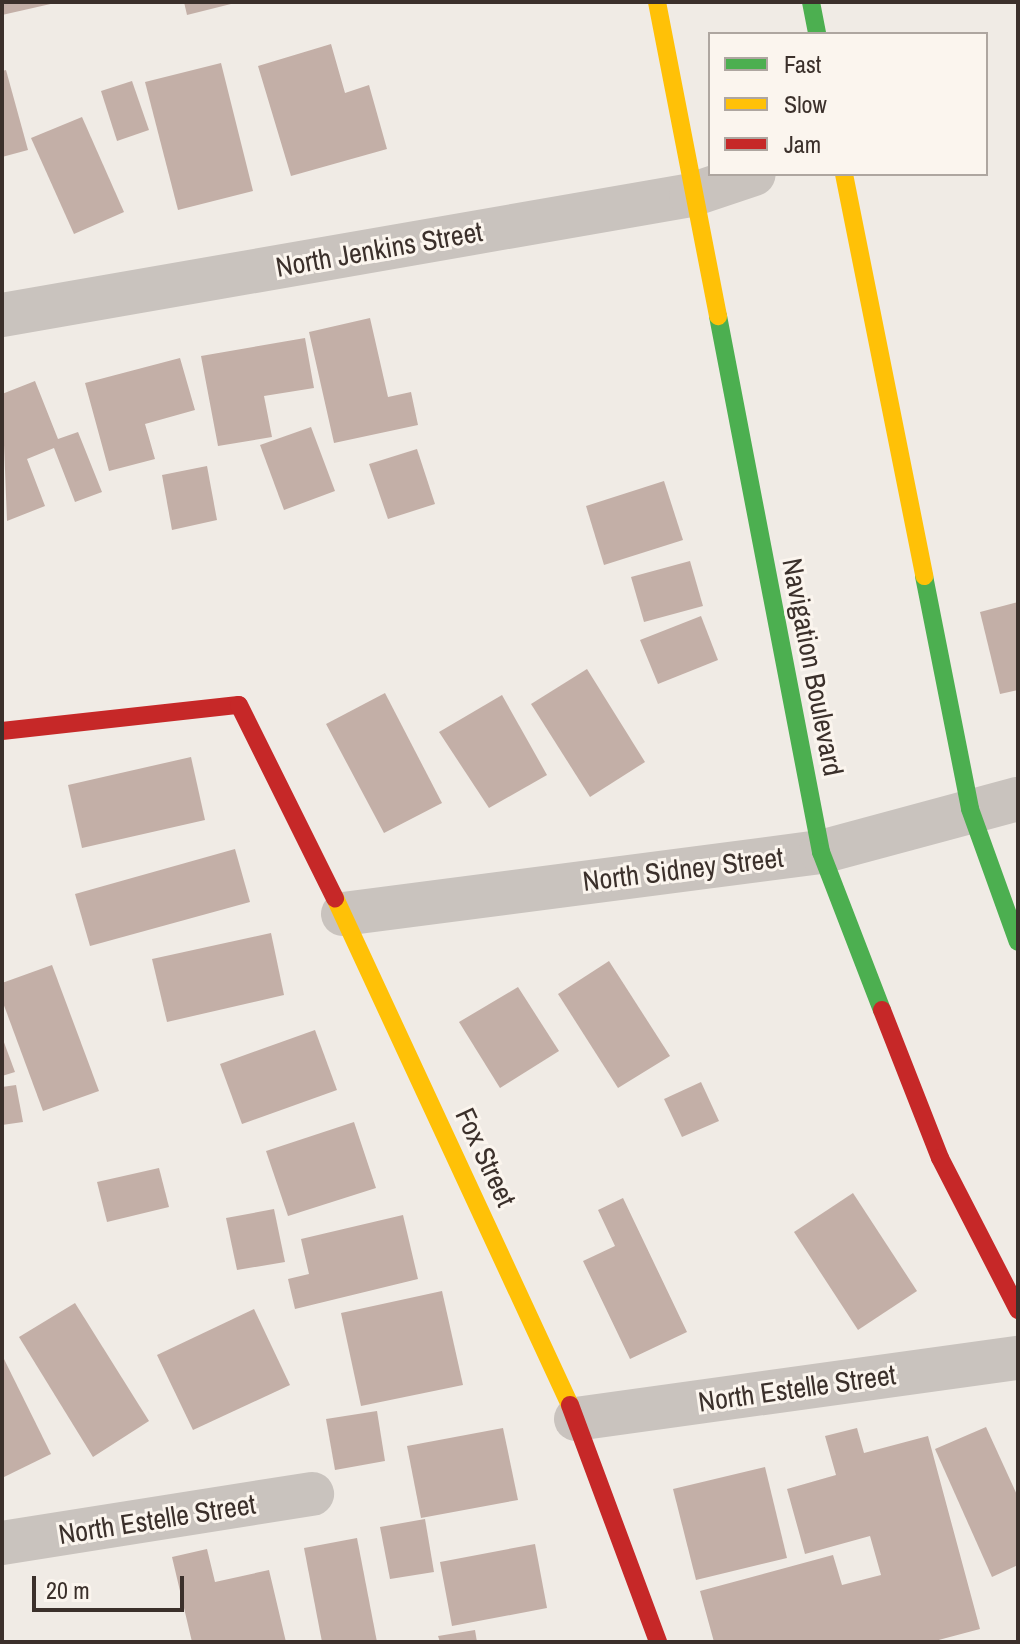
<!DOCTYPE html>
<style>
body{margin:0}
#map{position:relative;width:1020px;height:1644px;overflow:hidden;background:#f0ebe5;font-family:"Archivo Narrow",sans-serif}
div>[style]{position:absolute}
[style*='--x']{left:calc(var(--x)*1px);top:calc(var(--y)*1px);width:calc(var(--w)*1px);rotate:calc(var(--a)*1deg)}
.building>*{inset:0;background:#c3afa7}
.street>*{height:44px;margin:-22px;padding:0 22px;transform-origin:22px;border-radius:22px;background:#c9c3be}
.fast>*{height:18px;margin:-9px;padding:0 9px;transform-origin:9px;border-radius:9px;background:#4caf50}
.slow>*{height:18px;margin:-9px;padding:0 9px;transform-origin:9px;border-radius:9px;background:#ffc107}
.jam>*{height:18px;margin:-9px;padding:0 9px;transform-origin:9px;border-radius:9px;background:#c62828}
span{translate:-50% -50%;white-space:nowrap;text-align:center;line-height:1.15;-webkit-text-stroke:6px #fbf5ee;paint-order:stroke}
.street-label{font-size:28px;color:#3b302b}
.frame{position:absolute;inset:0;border:4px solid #3b302b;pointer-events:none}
.legend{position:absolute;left:708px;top:32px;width:280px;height:144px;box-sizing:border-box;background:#fbf5ee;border:2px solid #aea6a0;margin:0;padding:10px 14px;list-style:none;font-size:24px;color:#3b302b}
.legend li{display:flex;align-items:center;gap:16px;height:40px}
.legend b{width:40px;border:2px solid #aea6a0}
.scale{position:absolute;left:32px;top:1576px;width:152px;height:36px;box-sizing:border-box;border:4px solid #3b302b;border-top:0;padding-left:10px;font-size:24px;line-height:28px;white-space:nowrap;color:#3b302b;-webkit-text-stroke:6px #fbf5ee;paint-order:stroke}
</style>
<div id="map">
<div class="building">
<i style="clip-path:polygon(2px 2px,55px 2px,55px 3px,2px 15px)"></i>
<i style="clip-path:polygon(184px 2px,234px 2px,235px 3px,187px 15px)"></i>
<i style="clip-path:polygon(331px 44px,345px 93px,369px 85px,387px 149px,291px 176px,258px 66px)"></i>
<i style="clip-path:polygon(221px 63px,253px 191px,178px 210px,145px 82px)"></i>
<i style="clip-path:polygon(6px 70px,28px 150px,2px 157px,2px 71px)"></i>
<i style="clip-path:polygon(132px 81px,149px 130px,117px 141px,101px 91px)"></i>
<i style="clip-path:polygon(82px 117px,124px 212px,74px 234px,31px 138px)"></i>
<i style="clip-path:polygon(370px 318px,388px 397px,411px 392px,418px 425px,334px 443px,309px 332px)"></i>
<i style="clip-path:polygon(305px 338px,314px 388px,264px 396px,272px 437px,218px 446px,201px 356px)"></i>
<i style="clip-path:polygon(180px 358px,195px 410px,145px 424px,155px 459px,109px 471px,85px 383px)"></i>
<i style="clip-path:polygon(35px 381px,58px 439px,78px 432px,102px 492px,75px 502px,54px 448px,27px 459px,45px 506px,7px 521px,2px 394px)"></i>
<i style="clip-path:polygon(311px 427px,335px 491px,284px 510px,260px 445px)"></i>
<i style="clip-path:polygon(417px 449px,435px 504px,388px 519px,369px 464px)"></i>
<i style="clip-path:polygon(207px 466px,217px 520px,172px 530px,162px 475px)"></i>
<i style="clip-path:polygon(664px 481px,683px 540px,604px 565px,586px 506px)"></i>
<i style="clip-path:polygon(690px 561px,703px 606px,644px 622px,631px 577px)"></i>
<i style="clip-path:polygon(1018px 602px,1018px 690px,1000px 694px,980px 612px)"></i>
<i style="clip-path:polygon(701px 616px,718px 660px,658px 684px,640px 640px)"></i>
<i style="clip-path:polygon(587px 669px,645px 762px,590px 797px,531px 704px)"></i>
<i style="clip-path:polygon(385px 693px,442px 803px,384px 833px,326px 724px)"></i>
<i style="clip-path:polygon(502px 695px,547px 775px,489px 808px,439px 732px)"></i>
<i style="clip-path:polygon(191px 757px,205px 820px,82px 848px,68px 785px)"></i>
<i style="clip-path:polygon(235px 849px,250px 902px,90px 946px,75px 894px)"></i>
<i style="clip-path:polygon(271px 933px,284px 995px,167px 1022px,152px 959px)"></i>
<i style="clip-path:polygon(609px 961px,670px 1056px,618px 1088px,558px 994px)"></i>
<i style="clip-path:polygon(52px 965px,99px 1091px,43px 1111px,2px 1000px,2px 983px)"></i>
<i style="clip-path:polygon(518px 987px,559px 1051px,500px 1088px,459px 1022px)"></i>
<i style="clip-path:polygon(315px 1030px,337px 1090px,242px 1124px,220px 1064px)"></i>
<i style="clip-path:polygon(2px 1037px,15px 1072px,2px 1076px)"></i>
<i style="clip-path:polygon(701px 1082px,719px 1121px,682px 1137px,664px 1099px)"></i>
<i style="clip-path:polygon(16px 1085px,23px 1122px,2px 1125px,2px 1087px)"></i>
<i style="clip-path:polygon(354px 1122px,376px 1188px,288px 1216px,266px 1151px)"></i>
<i style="clip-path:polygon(159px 1168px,169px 1207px,107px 1222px,97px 1182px)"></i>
<i style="clip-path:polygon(853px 1193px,917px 1291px,858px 1330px,794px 1232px)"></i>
<i style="clip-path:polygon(623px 1198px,687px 1332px,630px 1359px,583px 1261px,615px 1246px,598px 1210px)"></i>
<i style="clip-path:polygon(274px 1209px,285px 1262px,237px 1270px,226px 1218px)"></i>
<i style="clip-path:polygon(403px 1215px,418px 1279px,295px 1309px,288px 1279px,309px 1274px,301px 1239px)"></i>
<i style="clip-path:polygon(442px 1291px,463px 1385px,361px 1406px,341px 1313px)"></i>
<i style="clip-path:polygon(75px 1303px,149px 1421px,93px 1457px,19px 1337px)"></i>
<i style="clip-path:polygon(254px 1309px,290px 1385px,193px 1430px,157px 1355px)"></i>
<i style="clip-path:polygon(2px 1355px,51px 1454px,2px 1478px)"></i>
<i style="clip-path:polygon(377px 1411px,385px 1461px,335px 1470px,326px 1419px)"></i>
<i style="clip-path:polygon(986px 1427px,1018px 1497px,1018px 1565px,992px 1577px,935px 1449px)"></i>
<i style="clip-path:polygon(503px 1428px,518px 1500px,421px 1518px,407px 1446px)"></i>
<i style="clip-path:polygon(857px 1428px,864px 1453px,928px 1436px,980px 1629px,931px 1642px,714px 1642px,700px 1591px,833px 1555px,842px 1585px,881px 1575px,870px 1536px,805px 1554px,787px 1489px,836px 1475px,825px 1436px)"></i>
<i style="clip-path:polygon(765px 1467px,787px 1558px,696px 1580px,673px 1489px)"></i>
<i style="clip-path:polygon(425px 1519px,434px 1572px,390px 1579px,380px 1527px)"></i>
<i style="clip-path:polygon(357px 1538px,377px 1642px,322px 1642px,304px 1548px)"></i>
<i style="clip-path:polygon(535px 1544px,547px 1608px,452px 1626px,440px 1562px)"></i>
<i style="clip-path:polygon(207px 1549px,215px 1582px,269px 1570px,286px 1642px,192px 1642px,172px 1557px)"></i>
<i style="clip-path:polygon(475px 1630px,477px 1642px,440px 1642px,438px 1636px)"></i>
</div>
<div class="street">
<i style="--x:2;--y:315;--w:699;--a:-9.88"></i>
<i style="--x:691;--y:195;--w:66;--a:-18.4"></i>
<i style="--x:343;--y:914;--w:482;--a:-7.4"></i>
<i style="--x:821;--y:852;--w:204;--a:-15.1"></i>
<i style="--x:576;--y:1419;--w:446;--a:-7.9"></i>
<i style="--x:2;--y:1543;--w:314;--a:-9"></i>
</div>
<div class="fast">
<i style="--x:811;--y:2;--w:33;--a:79"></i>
<i style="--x:718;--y:316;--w:546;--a:79.12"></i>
<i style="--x:821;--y:852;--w:169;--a:68.9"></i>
<i style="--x:924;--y:576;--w:237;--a:78.8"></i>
<i style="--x:970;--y:809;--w:141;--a:70.2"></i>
</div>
<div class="slow">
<i style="--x:657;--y:2;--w:320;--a:79"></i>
<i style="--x:844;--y:174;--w:410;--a:78.7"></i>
<i style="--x:335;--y:898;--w:559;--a:65.13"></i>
</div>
<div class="jam">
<i style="--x:2;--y:731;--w:238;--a:-6.3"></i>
<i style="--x:239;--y:705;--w:216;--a:63.6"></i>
<i style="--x:882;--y:1010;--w:159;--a:68.6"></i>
<i style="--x:940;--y:1158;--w:171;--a:62.8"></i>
<i style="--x:570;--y:1405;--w:253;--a:69.6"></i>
</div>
<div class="street-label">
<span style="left:379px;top:249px;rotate:-10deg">North Jenkins Street</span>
<span style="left:813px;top:667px;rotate:79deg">Navigation Boulevard</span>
<span style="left:683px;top:869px;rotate:-7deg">North Sidney Street</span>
<span style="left:486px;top:1157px;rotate:65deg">Fox Street</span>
<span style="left:797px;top:1388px;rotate:-8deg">North Estelle Street</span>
<span style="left:157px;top:1519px;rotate:-9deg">North Estelle Street</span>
</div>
<div class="frame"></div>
<ul class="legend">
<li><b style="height:10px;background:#4caf50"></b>Fast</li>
<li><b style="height:10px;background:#ffc107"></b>Slow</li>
<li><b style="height:10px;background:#c62828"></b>Jam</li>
</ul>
<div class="scale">20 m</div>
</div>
